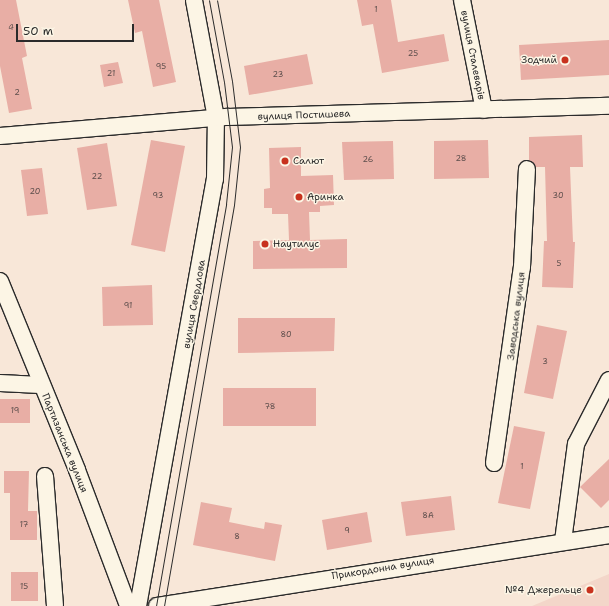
<!DOCTYPE html>
<meta charset="utf-8">
<style>
body{margin:0}
#map{position:relative;width:609px;height:606px;overflow:hidden;background:#f8e7d8;font-family:"Shantell Sans",sans-serif}
div>[style]{position:absolute}
[style*='--x']{left:calc(var(--x)*1px);top:calc(var(--y)*1px);width:calc(var(--w)*1px);rotate:calc(var(--a)*1deg)}
.built>*{inset:0;background:#f3d6c9}
.building>*{inset:0;background:#e8aea5}
.roads{filter:drop-shadow(1px 0 #2b2b2b) drop-shadow(-1px 0 #2b2b2b) drop-shadow(0 1px #2b2b2b) drop-shadow(0 -1px #2b2b2b)}
.minor>*{height:16px;margin:-8px;padding:0 8px;transform-origin:8px;border-radius:8px;background:#fcf5e5}
.tram>*{height:1px;margin:-0.5px;padding:0 0.5px;transform-origin:0.5px;border-radius:0.5px;background:#2b2b2b}
.dots>*{width:11px;height:11px;translate:-50% -50%;box-sizing:border-box;border:2px solid #fcf5e5;border-radius:50%}
span{translate:-50% -50%;white-space:nowrap;text-align:center;line-height:1.15;-webkit-text-stroke:3px #fcf5e5;paint-order:stroke}
.number-label{font-size:8px;color:#5a4c4a}
.number-label span{-webkit-text-stroke-width:0}
.street-label{font-size:10px;color:#2b2b2b}
.poi-label{font-size:10px;color:#2b2b2b}
.right{translate:-100% -50%;text-align:right}
.left{translate:0 -50%;text-align:left}
.scale{position:absolute;left:16px;top:24px;width:118px;height:18px;box-sizing:border-box;border:2px solid #2b2b2b;border-top:0;padding-left:5px;font-size:12px;line-height:14px;white-space:nowrap;color:#2b2b2b;-webkit-text-stroke:3px #fcf5e5;paint-order:stroke}
</style>
<div id="map">
<div class="built">
<i style="clip-path:polygon(609px 574px,609px 606px,532px 606px)"></i>
</div>
<div class="building">
<i style="clip-path:polygon(0 0,16px 0,27px 56px,22px 58px,32px 109px,9px 113px,0 66px)"></i>
<i style="clip-path:polygon(128px 0,159px 0,176px 82px,153px 87px,142px 31px,135px 33px)"></i>
<i style="clip-path:polygon(357px 0,391px 0,398px 42px,444px 34px,449px 61px,382px 73px,373px 24px,362px 26px)"></i>
<i style="clip-path:polygon(609px 40px,609px 75px,521px 80px,519px 45px)"></i>
<i style="clip-path:polygon(307px 54px,313px 84px,249px 95px,244px 66px)"></i>
<i style="clip-path:polygon(118px 62px,123px 83px,104px 87px,100px 65px)"></i>
<i style="clip-path:polygon(582px 135px,583px 167px,570px 167px,573px 242px,575px 242px,573px 288px,542px 287px,544px 241px,547px 241px,545px 167px,536px 167px,529px 160px,529px 137px)"></i>
<i style="clip-path:polygon(151px 140px,185px 146px,165px 252px,131px 245px)"></i>
<i style="clip-path:polygon(488px 140px,489px 178px,434px 179px,434px 141px)"></i>
<i style="clip-path:polygon(393px 141px,394px 179px,344px 180px,342px 142px)"></i>
<i style="clip-path:polygon(107px 143px,117px 206px,87px 210px,77px 148px)"></i>
<i style="clip-path:polygon(301px 147px,301px 176px,333px 175px,334px 205px,320px 206px,320px 212px,309px 212px,310px 240px,347px 239px,347px 268px,253px 269px,253px 241px,289px 240px,288px 214px,272px 214px,272px 208px,264px 208px,264px 189px,270px 188px,269px 148px)"></i>
<i style="clip-path:polygon(42px 168px,48px 214px,27px 216px,21px 170px)"></i>
<i style="clip-path:polygon(152px 285px,153px 325px,103px 326px,102px 287px)"></i>
<i style="clip-path:polygon(238px 318px,335px 318px,334px 351px,238px 353px)"></i>
<i style="clip-path:polygon(537px 325px,567px 331px,553px 399px,524px 393px)"></i>
<i style="clip-path:polygon(223px 388px,316px 388px,316px 426px,223px 426px)"></i>
<i style="clip-path:polygon(0 399px,30px 399px,30px 423px,0 423px)"></i>
<i style="clip-path:polygon(514px 426px,545px 432px,530px 509px,498px 503px)"></i>
<i style="clip-path:polygon(609px 459px,609px 500px,601px 508px,580px 487px)"></i>
<i style="clip-path:polygon(4px 471px,29px 471px,28px 511px,37px 511px,37px 540px,10px 540px,10px 493px,4px 493px)"></i>
<i style="clip-path:polygon(451px 496px,455px 530px,406px 536px,401px 502px)"></i>
<i style="clip-path:polygon(201px 502px,232px 508px,229px 522px,264px 529px,265px 522px,282px 525px,275px 561px,193px 545px)"></i>
<i style="clip-path:polygon(367px 512px,372px 542px,327px 550px,322px 520px)"></i>
<i style="clip-path:polygon(11px 572px,38px 572px,38px 601px,11px 601px)"></i>
</div>
<div class="roads">
<div class="minor">
<i style="--x:462;--y:0;--w:112;--a:78.7"></i>
<i style="--x:0;--y:136;--w:229;--a:-4.8"></i>
<i style="--x:228;--y:117;--w:381;--a:-1.7"></i>
<i style="--x:0;--y:281;--w:204;--a:67.8"></i>
<i style="--x:77;--y:470;--w:145;--a:69.4"></i>
<i style="--x:0;--y:383;--w:40;--a:2.9"></i>
<i style="--x:494;--y:463;--w:198;--a:-81.9"></i>
<i style="--x:522;--y:267;--w:98;--a:-87.1"></i>
<i style="--x:45;--y:476;--w:130;--a:85.6"></i>
<i style="--x:563;--y:541;--w:98;--a:-82.4"></i>
<i style="--x:576;--y:444;--w:72;--a:-62.7"></i>
<i style="--x:138;--y:606;--w:434;--a:-79.8"></i>
<i style="--x:215;--y:179;--w:61;--a:-89.1"></i>
<i style="--x:216;--y:118;--w:120;--a:-100.6"></i>
<i style="--x:157;--y:606;--w:458;--a:-8.9"></i>
</div>
</div>
<div class="tram">
<i style="--x:156;--y:606;--w:408;--a:-80.1"></i>
<i style="--x:226;--y:204;--w:57;--a:-84"></i>
<i style="--x:232;--y:147;--w:65;--a:-97"></i>
<i style="--x:224;--y:82;--w:83;--a:-100.4"></i>
<i style="--x:164;--y:606;--w:407;--a:-80.1"></i>
<i style="--x:234;--y:205;--w:58;--a:-84.1"></i>
<i style="--x:240;--y:147;--w:66;--a:-96.9"></i>
<i style="--x:232;--y:81;--w:82;--a:-100.5"></i>
</div>
<div class="dots">
<i style="left:565px;top:60px;background:#c8321e"></i>
<i style="left:285px;top:161px;background:#c8321e"></i>
<i style="left:299px;top:197px;background:#c8321e"></i>
<i style="left:265px;top:244px;background:#c8321e"></i>
<i style="left:590px;top:590px;background:#c8321e"></i>
</div>
<div class="number-label">
<span style="left:376px;top:10px">1</span>
<span style="left:11px;top:28px">4</span>
<span style="left:413px;top:54px">25</span>
<span style="left:161px;top:67px">95</span>
<span style="left:111px;top:74px">21</span>
<span style="left:278px;top:75px">23</span>
<span style="left:17px;top:93px">2</span>
<span style="left:461px;top:159px">28</span>
<span style="left:368px;top:160px">26</span>
<span style="left:97px;top:177px">22</span>
<span style="left:35px;top:192px">20</span>
<span style="left:158px;top:196px">93</span>
<span style="left:558px;top:196px">30</span>
<span style="left:559px;top:264px">5</span>
<span style="left:128px;top:306px">91</span>
<span style="left:286px;top:335px">80</span>
<span style="left:545px;top:362px">3</span>
<span style="left:270px;top:407px">78</span>
<span style="left:15px;top:411px">19</span>
<span style="left:522px;top:467px">1</span>
<span style="left:428px;top:516px">8А</span>
<span style="left:24px;top:525px">17</span>
<span style="left:347px;top:531px">9</span>
<span style="left:237px;top:537px">8</span>
<span style="left:24px;top:587px">15</span>
</div>
<div class="street-label">
<span style="left:473px;top:55px;rotate:79deg">вулиця Сталеварів</span>
<span style="left:304px;top:115px;rotate:-2deg">вулиця Постишева</span>
<span style="left:194px;top:304px;rotate:-80deg">вулиця Свердлова</span>
<span style="left:516px;top:316px;rotate:-83deg">Заводська вулиця</span>
<span style="left:65px;top:443px;rotate:68deg">Партизанська вулиця</span>
<span style="left:383px;top:568px;rotate:-9deg">Прикордонна вулиця</span>
</div>
<div class="poi-label">
<span class="right" style="left:557px;top:60px">Зодчий</span>
<span class="left" style="left:293px;top:161px">Салют</span>
<span class="left" style="left:307px;top:197px">Аринка</span>
<span class="left" style="left:273px;top:244px">Наутилус</span>
<span class="right" style="left:582px;top:590px">№4 Джерельце</span>
</div>
<div class="scale">50 m</div>
</div>
